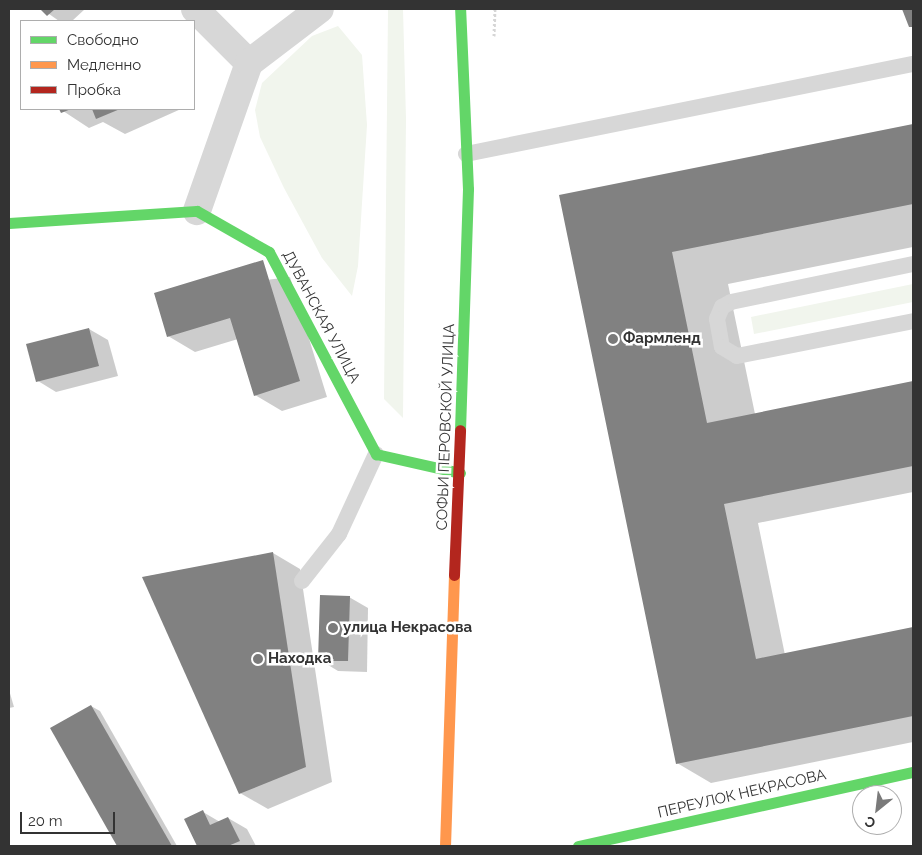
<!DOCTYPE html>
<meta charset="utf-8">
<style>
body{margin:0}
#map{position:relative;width:922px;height:855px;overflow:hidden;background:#fff;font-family:Raleway,sans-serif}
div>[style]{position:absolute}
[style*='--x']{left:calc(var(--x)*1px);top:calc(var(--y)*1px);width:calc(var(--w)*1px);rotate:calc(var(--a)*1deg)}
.green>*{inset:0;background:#f1f5ed}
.shadow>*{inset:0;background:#0003}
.building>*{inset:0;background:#818181}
.path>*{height:3px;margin-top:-1.5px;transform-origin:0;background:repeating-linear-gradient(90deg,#d6d6d6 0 2.5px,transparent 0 5px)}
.lane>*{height:16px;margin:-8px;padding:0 8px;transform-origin:8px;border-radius:8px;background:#d7d7d7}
.street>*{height:28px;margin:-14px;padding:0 14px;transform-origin:14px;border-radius:14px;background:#d7d7d7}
.fast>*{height:11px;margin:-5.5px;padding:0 5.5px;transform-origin:5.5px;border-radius:5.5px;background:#63d668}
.slow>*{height:11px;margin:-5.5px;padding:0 5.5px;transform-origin:5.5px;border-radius:5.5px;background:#ff974d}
.jam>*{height:11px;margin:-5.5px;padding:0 5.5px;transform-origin:5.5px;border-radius:5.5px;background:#b3261e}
.dots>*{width:14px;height:14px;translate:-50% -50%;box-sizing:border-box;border:2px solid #fff;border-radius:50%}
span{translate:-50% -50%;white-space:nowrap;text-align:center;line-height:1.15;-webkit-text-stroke:5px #fff;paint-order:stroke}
.street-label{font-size:15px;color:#333}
.poi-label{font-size:15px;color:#333;font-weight:700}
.left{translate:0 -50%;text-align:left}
.frame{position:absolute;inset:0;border:10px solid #333;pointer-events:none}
.legend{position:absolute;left:20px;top:20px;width:175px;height:90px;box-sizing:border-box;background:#fff;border:1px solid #adadad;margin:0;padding:6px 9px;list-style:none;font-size:15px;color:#333}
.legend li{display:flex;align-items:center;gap:10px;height:25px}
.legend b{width:25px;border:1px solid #adadad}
.north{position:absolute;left:852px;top:785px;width:50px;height:50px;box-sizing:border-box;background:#fff;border:1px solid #adadad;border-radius:50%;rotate:209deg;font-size:14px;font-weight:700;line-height:20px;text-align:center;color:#333}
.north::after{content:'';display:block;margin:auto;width:18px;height:22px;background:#7a7a7a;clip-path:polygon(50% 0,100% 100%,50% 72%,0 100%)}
.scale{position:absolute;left:20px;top:812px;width:95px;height:22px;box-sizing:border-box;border:2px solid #333;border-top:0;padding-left:6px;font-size:15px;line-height:18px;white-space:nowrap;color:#333;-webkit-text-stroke:4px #fff;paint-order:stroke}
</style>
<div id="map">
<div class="green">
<i style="clip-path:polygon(388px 9px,403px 9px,406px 119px,403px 418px,384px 399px)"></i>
<i style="clip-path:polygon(338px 26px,362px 55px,367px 125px,358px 266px,352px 296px,322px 258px,284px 188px,260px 137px,255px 110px,262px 83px,312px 36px)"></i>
<i style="clip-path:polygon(913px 284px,913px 302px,754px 334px,751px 317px)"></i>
</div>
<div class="shadow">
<i style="clip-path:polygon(42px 9px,85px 9px,72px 21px,59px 21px)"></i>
<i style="clip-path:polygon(60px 109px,181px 109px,125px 134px,103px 122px,89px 128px)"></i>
<i style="clip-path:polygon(913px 125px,913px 247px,728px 284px,755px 414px,913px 382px,913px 492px,758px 523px,785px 655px,913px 629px,913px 742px,711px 783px,677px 763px,561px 196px)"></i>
<i style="clip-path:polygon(290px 277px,327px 397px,282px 411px,255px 395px,238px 339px,195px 352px,168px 336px,155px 294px)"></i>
<i style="clip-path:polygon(89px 329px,108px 340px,118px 376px,56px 392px,38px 381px)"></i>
<i style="clip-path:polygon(273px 553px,300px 569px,332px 782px,268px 809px,240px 793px,144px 577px)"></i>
<i style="clip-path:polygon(349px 597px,368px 608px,367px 672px,338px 671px,320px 660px)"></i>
<i style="clip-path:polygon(9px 690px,14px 707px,9px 708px)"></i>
<i style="clip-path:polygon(91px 706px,100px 711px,177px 846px,119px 846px,52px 728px)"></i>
<i style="clip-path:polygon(203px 812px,220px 822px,228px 818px,247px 829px,256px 846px,199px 846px,186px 820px)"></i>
</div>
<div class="building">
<i style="clip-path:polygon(40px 9px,55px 9px,47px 16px)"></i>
<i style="clip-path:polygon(902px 9px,913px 9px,913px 27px,909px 27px)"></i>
<i style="clip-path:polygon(59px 109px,71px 109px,61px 113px)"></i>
<i style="clip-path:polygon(92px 109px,120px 109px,96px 119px)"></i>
<i style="clip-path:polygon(913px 124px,913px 204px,672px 252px,707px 423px,913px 381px,913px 466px,724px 504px,756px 659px,913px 627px,913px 716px,676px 764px,559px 195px)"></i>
<i style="clip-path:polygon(263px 260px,300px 381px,254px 396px,230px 318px,167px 337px,154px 293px)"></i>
<i style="clip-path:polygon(89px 328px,99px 366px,36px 382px,26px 344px)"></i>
<i style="clip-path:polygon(273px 552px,306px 767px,239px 794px,142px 577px)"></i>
<i style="clip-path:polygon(320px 595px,350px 596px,348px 661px,318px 661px)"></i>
<i style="clip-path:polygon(91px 705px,172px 846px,117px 846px,50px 728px)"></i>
<i style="clip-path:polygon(203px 810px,210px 825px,228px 817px,240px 841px,228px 846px,197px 846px,184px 819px)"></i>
</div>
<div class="path">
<i style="--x:494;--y:36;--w:27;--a:-88"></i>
</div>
<div class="lane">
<i style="--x:466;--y:154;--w:456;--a:-11.4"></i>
<i style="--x:913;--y:264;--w:186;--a:168.2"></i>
<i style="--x:731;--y:302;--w:10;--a:151"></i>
<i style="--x:722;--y:307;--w:13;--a:113"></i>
<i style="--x:717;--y:319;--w:28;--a:80"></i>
<i style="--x:722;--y:347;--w:17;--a:31"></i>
<i style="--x:737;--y:356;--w:179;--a:-11.2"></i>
<i style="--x:302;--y:581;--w:60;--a:-51.8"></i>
<i style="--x:339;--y:534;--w:88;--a:-65.2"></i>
</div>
<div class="street">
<i style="--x:195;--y:9;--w:76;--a:45"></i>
<i style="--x:249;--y:63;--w:157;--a:109.4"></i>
<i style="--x:249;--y:63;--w:89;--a:-37.3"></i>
</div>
<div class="fast">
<i style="--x:9;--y:223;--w:188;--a:-3.7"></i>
<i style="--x:197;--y:211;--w:83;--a:29.7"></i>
<i style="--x:269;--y:252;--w:229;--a:62.1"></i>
<i style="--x:376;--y:454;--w:86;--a:12.7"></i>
<i style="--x:460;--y:430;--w:241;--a:-88.1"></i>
<i style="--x:468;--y:189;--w:180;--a:-92.5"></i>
<i style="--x:578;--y:846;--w:343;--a:-12.5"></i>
</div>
<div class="slow">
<i style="--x:445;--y:846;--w:271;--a:-88.1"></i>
</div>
<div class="jam">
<i style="--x:454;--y:575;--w:145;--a:-87.6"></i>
</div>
<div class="dots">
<i style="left:613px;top:339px;background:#7a7a7a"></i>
<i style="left:333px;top:628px;background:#7a7a7a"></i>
<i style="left:258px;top:659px;background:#7a7a7a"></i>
</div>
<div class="street-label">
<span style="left:321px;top:317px;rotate:62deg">ДУВАНСКАЯ УЛИЦА</span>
<span style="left:446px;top:427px;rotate:-88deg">СОФЬИ ПЕРОВСКОЙ УЛИЦА</span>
<span style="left:742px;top:794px;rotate:-13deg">ПЕРЕУЛОК НЕКРАСОВА</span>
</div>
<div class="poi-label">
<span class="left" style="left:623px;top:339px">Фармленд</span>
<span class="left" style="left:343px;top:628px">улица Некрасова</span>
<span class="left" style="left:268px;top:659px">Находка</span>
</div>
<div class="frame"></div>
<ul class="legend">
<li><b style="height:6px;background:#63d668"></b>Свободно</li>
<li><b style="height:6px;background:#ff974d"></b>Медленно</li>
<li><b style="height:6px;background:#b3261e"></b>Пробка</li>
</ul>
<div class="north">С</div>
<div class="scale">20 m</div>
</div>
